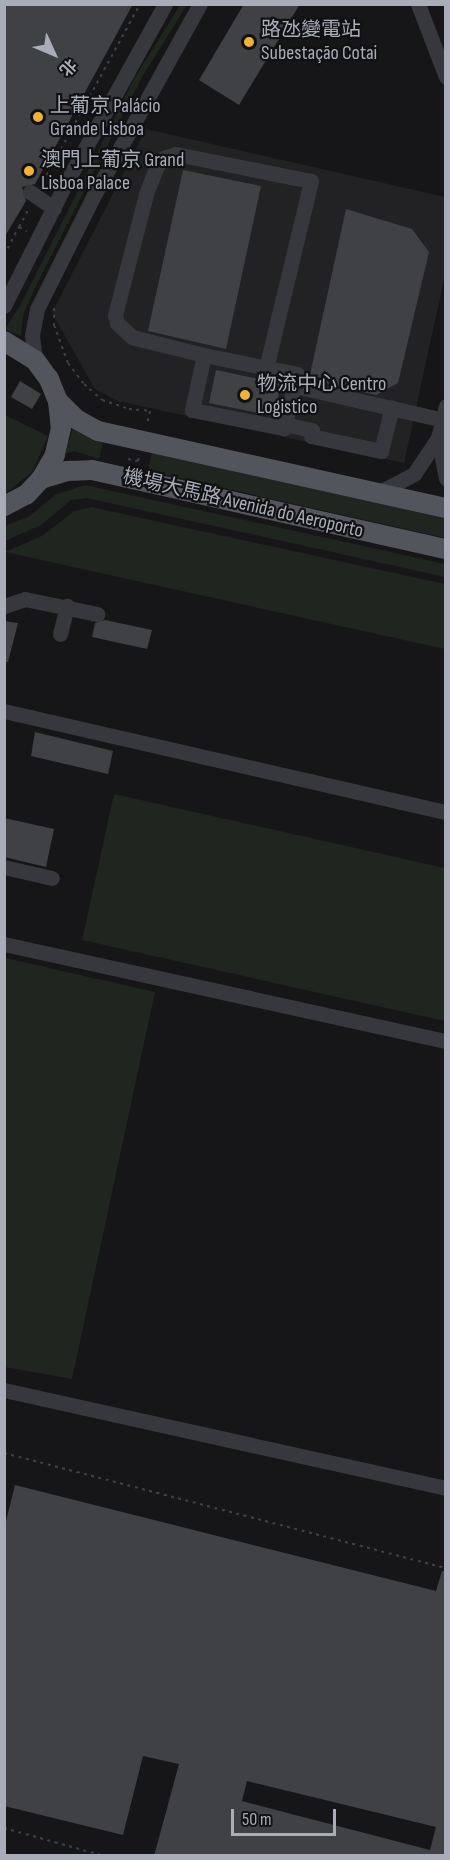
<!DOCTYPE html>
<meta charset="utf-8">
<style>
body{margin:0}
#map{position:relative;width:450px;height:1860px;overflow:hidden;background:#161618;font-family:"Sofia Sans Condensed","Noto Sans SC",sans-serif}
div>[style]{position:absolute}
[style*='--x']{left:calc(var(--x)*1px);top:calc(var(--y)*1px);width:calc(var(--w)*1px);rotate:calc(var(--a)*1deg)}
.built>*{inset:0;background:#222225}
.green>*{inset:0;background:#1e261f}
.building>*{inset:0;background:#404145}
.path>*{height:2px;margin-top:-1px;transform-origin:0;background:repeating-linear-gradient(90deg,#3d3f44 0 3px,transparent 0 7.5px)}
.minor>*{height:15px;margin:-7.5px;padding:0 7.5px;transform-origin:7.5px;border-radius:7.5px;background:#37383d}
.major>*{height:20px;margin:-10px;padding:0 10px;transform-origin:10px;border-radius:10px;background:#53555c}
.dots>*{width:16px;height:16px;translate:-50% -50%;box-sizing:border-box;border:3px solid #111113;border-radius:50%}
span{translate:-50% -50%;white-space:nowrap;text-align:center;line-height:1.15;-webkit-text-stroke:4.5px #111113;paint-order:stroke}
.poi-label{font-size:20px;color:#a8adb8}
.left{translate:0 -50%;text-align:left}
.street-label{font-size:20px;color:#a8adb8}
.frame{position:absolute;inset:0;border:6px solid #a8adb8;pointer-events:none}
.north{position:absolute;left:24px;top:24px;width:60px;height:60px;-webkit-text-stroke:4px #111113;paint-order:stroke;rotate:134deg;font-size:16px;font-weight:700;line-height:24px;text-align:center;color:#a8adb8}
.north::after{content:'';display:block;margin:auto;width:21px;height:27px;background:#a8adb8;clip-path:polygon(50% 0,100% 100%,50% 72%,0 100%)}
.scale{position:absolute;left:231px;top:1809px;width:105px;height:27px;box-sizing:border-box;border:3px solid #a8adb8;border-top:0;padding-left:8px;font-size:18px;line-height:21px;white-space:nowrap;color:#a8adb8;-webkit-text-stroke:4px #111113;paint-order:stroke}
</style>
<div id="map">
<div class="built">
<i style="clip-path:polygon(146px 129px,445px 197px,445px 275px,404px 463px,118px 401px,95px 389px,52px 313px)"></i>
</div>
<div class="green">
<i style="clip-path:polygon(180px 5px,187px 5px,142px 77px,34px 290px,23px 316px,21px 336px,5px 329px,21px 304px,134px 79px)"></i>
<i style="clip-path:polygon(5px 415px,48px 436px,33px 471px,5px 494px)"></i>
<i style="clip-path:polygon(74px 425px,104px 438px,99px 459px,74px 451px,65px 454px)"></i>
<i style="clip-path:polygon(152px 451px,445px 516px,445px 538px,148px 471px)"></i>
<i style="clip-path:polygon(85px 485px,445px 564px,445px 577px,87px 498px,71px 500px,41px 525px,5px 541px,5px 526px,30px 516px,55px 495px)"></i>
<i style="clip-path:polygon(91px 507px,445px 584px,445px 649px,5px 552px,42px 536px,74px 511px)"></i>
<i style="clip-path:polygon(114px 794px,445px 868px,445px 1021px,82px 940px)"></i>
<i style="clip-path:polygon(5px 958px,155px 992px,72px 1379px,5px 1367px)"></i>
</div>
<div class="building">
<i style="clip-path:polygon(4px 4px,133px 4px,35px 184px,22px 187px,26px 201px,4px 238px)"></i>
<i style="clip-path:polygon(244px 4px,300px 4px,239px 105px,199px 80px)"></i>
<i style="clip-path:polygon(183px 170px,261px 186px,226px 349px,148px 331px)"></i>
<i style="clip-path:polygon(346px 209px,412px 229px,429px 252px,398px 383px,376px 395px,309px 379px)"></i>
<i style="clip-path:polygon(216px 370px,281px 384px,274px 416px,209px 403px)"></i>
<i style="clip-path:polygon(20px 381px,41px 394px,32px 409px,11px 397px)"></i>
<i style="clip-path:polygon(105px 620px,152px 630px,147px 649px,92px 637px,95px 623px)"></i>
<i style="clip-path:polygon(4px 621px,18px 623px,8px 662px,4px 662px)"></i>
<i style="clip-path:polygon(35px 732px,113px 751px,108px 774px,31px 756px)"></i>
<i style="clip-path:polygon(4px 818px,54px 829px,46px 867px,4px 857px)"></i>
<i style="clip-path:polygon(evenodd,15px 1485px,436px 1591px,442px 1571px,446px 1571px,446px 1856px,154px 1856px,179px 1764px,143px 1756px,123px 1835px,4px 1806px,4px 1529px,15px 1485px,247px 1781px,436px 1827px,430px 1850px,242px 1801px,247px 1781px)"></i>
</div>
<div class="path">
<i style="--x:43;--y:182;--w:203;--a:-61.4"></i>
<i style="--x:19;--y:227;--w:21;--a:-62"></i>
<i style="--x:4;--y:255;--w:32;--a:-62"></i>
<i style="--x:19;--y:227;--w:9;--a:27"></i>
<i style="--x:54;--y:308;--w:17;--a:90"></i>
<i style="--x:54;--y:325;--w:40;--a:69.8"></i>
<i style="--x:68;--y:363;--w:26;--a:53"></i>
<i style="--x:84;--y:384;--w:24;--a:42"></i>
<i style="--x:102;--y:400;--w:28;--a:18"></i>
<i style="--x:129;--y:409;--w:21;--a:5"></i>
<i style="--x:150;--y:411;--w:14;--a:102"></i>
<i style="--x:128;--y:459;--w:10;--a:11"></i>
<i style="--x:138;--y:461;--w:5;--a:-79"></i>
<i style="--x:4;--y:1453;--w:457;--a:14.6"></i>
<i style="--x:4;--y:1828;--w:104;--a:15.6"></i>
</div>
<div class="minor">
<i style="--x:418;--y:4;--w:78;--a:69"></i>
<i style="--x:30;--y:192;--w:29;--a:34"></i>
<i style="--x:4;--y:306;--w:140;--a:-63.3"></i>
<i style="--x:67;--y:181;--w:202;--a:-61"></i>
<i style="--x:204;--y:355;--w:74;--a:-166"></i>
<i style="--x:132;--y:337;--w:21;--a:-137"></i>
<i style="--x:117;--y:323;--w:8;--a:-104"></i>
<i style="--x:115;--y:315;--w:125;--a:-75.6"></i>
<i style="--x:146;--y:194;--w:30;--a:-69"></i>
<i style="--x:157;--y:166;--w:11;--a:-49"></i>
<i style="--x:164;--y:158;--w:13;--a:-18"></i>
<i style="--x:176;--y:154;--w:138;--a:11.3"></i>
<i style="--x:311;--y:181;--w:192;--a:103.5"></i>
<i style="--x:204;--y:355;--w:95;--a:11.5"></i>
<i style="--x:297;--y:374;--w:56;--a:103.5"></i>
<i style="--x:284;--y:428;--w:94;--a:-168.9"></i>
<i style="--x:192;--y:410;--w:56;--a:-77.7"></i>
<i style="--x:35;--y:360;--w:25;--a:-97"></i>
<i style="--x:32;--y:335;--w:26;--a:-79"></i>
<i style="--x:37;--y:309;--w:127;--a:-63.4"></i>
<i style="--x:94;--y:195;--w:218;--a:-61"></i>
<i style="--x:295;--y:386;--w:152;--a:12.9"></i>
<i style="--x:285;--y:424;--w:28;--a:13"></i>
<i style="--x:312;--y:430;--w:6;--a:99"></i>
<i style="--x:311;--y:436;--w:72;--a:12.1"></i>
<i style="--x:381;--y:451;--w:45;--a:-76"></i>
<i style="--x:438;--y:438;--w:41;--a:78.7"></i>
<i style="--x:378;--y:493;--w:41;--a:-27.8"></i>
<i style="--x:414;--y:474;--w:43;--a:-56.3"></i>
<i style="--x:438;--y:438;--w:33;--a:-76"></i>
<i style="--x:4;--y:606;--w:22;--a:-18"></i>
<i style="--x:25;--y:599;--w:74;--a:11.8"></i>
<i style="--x:60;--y:634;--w:29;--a:-76"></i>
<i style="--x:4;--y:711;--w:453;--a:12.9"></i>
<i style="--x:4;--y:867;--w:49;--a:12.9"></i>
<i style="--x:4;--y:944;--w:453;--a:12.4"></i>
<i style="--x:4;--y:1390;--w:453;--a:12.5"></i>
</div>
<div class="major">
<i style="--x:4;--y:341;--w:36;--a:32"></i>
<i style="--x:35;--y:360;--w:24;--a:54"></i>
<i style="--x:49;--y:379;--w:24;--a:68"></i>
<i style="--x:58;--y:401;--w:27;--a:84"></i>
<i style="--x:61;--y:428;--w:28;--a:103"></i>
<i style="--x:55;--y:455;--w:28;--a:120"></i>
<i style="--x:41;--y:479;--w:21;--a:133"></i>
<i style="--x:27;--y:494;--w:26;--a:152"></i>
<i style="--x:58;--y:401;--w:25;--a:45"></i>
<i style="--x:76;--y:419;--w:25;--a:29"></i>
<i style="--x:98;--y:431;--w:356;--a:12.5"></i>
<i style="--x:41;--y:479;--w:27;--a:-17"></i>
<i style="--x:67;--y:471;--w:25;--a:-2"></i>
<i style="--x:92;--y:470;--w:363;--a:12.6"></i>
</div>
<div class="dots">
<i style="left:249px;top:42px;background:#f2b134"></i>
<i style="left:38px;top:117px;background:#f2b134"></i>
<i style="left:29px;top:171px;background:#f2b134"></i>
<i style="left:245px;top:395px;background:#f2b134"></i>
</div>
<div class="poi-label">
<span class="left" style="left:261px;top:42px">路氹變電站<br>Subestação Cotai</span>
<span class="left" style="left:50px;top:118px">上葡京 Palácio<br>Grande Lisboa</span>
<span class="left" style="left:41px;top:172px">澳門上葡京 Grand<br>Lisboa Palace</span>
<span class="left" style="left:257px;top:396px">物流中心 Centro<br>Logistico</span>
</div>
<div class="street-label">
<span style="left:243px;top:504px;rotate:13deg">機場大馬路 Avenida do Aeroporto</span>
</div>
<div class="frame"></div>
<div class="north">北</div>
<div class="scale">50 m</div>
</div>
